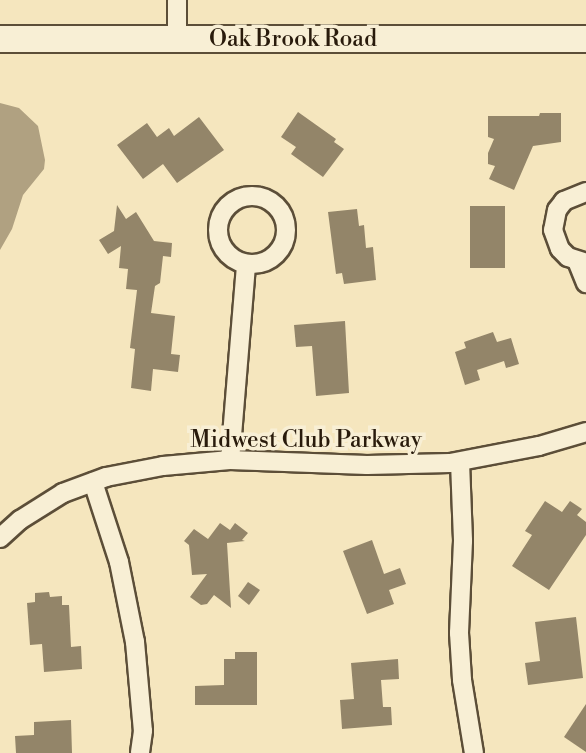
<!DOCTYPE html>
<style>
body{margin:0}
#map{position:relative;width:586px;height:753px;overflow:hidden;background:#f5e6be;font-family:"Libre Bodoni",serif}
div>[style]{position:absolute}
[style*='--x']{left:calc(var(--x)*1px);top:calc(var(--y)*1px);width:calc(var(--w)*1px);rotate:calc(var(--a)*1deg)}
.water>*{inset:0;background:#b0a181}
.building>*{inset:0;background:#938569}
.roads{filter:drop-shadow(2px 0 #5c4e38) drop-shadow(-2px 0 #5c4e38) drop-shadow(0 2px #5c4e38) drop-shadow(0 -2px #5c4e38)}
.street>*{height:18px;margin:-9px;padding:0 9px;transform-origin:9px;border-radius:9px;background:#f8efd5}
.street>.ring{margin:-9px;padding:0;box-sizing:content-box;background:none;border:18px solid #f8efd5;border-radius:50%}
.secondary>*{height:26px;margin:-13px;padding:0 13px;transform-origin:13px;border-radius:13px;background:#f8efd5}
span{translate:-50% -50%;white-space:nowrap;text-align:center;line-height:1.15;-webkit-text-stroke:7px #f8efd5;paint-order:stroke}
.street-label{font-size:23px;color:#291b0c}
</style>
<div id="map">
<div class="water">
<i style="clip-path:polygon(0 103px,19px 108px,38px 126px,45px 160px,44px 169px,23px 195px,12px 229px,0 250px)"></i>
</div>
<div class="building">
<i style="clip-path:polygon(298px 112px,336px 139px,334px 142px,344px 149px,323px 177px,291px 154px,296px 147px,281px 137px)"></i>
<i style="clip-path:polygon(540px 113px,561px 113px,561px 142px,533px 146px,514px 190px,489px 179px,495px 166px,488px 164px,488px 153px,494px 139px,488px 137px,488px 116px,539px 116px)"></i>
<i style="clip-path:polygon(199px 117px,224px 150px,177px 183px,163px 164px,143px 179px,117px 145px,147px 123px,157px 137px,169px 128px,174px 136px)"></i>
<i style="clip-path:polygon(117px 205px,126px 219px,136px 212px,154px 241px,172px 243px,171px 257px,163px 256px,160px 283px,155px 286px,151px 313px,175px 316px,171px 354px,180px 355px,178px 372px,153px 369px,151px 391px,131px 388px,135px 349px,130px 348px,137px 290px,126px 289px,128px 269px,119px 268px,121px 246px,108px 254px,99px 240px,114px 231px)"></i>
<i style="clip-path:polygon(470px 206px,505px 206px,505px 268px,470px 268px)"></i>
<i style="clip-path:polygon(357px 209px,359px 226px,364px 225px,366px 248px,373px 247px,376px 280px,344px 284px,342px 273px,336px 274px,328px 212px)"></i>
<i style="clip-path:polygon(345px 321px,349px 393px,316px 396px,312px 346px,296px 347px,294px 325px)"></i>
<i style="clip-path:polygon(493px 332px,497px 342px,511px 338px,519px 364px,506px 368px,504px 361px,477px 370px,480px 380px,465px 385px,455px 352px,466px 348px,464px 342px)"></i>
<i style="clip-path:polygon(545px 501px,562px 512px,570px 501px,582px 509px,577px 515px,586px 522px,586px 535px,549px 590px,512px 566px,532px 535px,525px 531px)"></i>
<i style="clip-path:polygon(220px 523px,230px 530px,235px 523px,248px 533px,242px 540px,245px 541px,227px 543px,231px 608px,214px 595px,207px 604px,201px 605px,190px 597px,207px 574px,192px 575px,189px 545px,184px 541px,194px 529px,208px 539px)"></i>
<i style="clip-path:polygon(372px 540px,384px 574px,400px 568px,406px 584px,389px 590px,394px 604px,367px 614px,343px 551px)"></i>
<i style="clip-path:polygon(248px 582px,260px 590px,249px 605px,238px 596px)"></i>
<i style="clip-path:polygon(49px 592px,50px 597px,62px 596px,62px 605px,69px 605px,71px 647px,81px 646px,82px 669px,44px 672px,42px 644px,30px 645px,27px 603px,35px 602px,35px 593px)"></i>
<i style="clip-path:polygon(576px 617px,583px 678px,528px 685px,525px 663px,540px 661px,535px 622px)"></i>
<i style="clip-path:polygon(235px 652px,257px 652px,257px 705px,195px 705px,195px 686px,224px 685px,224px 659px,235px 659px)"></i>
<i style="clip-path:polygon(398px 659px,399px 679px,381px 680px,383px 707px,391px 707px,392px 725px,342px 729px,340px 700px,354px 699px,351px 663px)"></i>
<i style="clip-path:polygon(586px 704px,586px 752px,564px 737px)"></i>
<i style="clip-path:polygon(71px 720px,72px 753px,16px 753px,15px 736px,34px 735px,34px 722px)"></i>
</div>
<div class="roads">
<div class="street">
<i style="--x:177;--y:0;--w:39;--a:89"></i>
<i style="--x:586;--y:192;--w:24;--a:158"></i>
<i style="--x:564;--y:201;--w:11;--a:128"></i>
<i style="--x:557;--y:210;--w:20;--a:101"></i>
<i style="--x:553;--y:230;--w:20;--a:70"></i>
<i style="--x:560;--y:249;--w:11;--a:45"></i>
<i style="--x:568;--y:257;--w:19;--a:18"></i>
<i class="ring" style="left:218px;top:196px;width:50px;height:50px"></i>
<i style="--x:577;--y:261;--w:24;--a:68"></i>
<i style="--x:230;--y:460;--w:197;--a:-85.3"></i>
<i style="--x:460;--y:462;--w:79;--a:87.8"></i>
<i style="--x:463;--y:541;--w:92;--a:92.5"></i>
<i style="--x:459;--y:633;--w:47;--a:86.3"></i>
<i style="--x:462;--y:680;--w:74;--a:80.7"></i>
<i style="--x:93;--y:482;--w:84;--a:72"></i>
<i style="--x:119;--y:562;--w:82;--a:78.7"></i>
<i style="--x:135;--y:642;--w:89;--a:84.9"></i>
<i style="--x:143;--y:731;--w:22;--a:98"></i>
<i style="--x:0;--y:538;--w:27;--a:-42"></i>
<i style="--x:20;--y:520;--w:51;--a:-32.1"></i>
<i style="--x:63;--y:493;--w:46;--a:-20.4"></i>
<i style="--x:106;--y:477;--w:58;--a:-10.9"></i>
<i style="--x:163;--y:466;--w:67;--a:-5.1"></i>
<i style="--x:230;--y:460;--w:137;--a:2.1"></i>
<i style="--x:367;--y:465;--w:83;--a:-1.4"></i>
<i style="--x:450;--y:463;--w:91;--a:-10.8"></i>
<i style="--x:539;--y:446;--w:49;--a:-16.6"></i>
</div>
<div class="secondary">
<i style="--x:0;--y:39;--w:586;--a:0"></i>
</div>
</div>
<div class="street-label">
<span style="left:293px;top:39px">Oak Brook Road</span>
<span style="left:306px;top:440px">Midwest Club Parkway</span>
</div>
</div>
